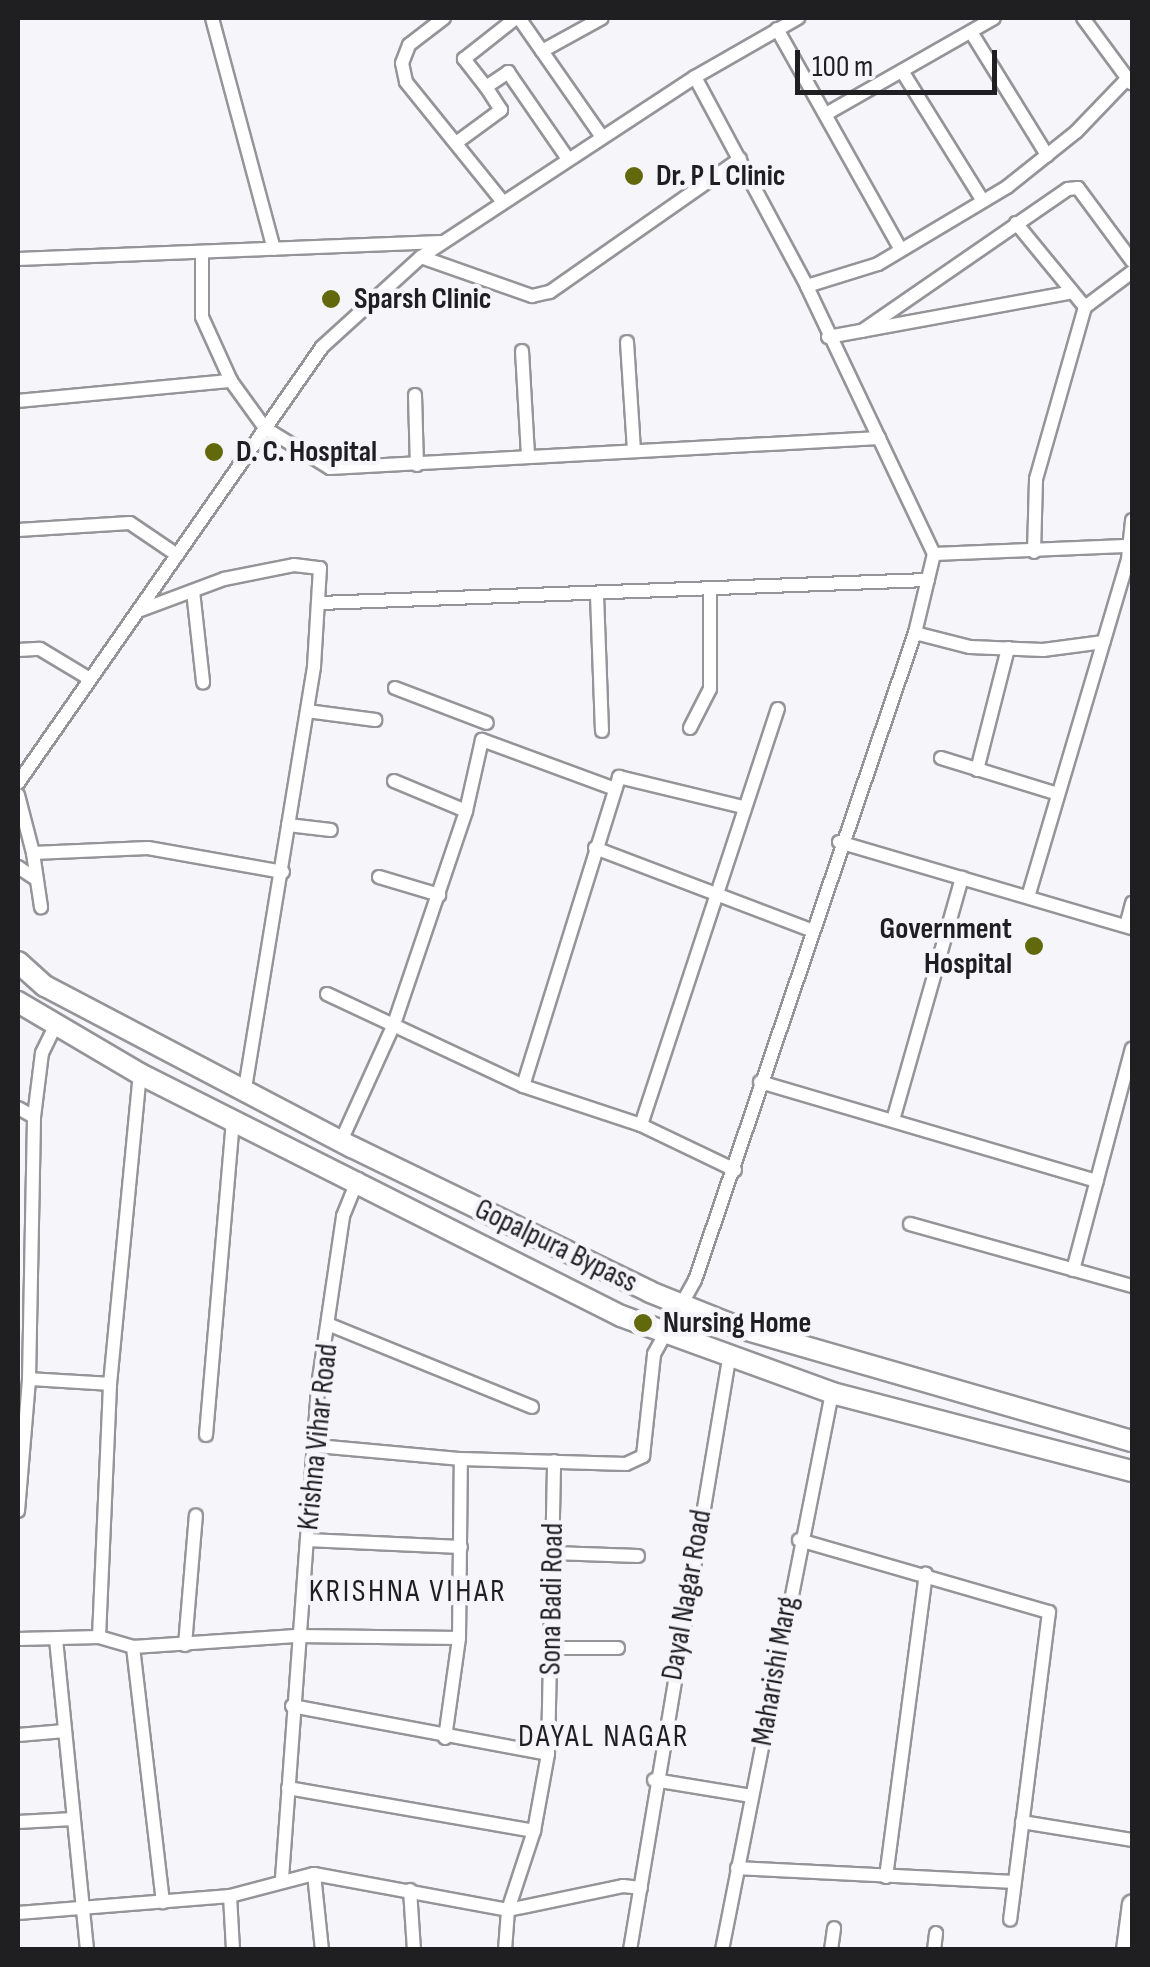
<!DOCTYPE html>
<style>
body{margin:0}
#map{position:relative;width:1150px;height:1967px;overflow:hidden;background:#f5f5fa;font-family:"Sofia Sans Condensed",sans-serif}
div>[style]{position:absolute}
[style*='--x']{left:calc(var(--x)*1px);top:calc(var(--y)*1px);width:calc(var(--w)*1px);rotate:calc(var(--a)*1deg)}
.roads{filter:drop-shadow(2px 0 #959499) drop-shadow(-2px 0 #959499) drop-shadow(0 2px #959499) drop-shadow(0 -2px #959499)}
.street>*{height:12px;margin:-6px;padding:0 6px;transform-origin:6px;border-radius:6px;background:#fff}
.secondary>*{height:18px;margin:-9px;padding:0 9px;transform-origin:9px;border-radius:9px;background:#fff}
.primary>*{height:20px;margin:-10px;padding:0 10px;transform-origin:10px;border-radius:10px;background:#fff}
.dots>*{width:28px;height:28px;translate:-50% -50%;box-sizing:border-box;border:5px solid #f5f5fa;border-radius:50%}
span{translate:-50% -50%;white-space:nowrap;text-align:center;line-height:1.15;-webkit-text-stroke:9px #f5f5fa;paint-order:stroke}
.poi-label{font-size:30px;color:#1f1f21;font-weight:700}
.left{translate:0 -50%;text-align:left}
.right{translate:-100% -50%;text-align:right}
.street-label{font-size:30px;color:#1f1f21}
.neighbourhood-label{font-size:32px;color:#1f1f21;letter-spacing:2.5px}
.frame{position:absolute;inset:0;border:20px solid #1f1f21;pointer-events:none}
.scale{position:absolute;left:795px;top:50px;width:202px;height:45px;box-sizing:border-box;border:5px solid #1f1f21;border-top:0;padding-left:12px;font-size:30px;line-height:35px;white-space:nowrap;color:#1f1f21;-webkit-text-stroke:8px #f5f5fa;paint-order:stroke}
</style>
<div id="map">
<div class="roads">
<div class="street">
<i style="--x:212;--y:18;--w:239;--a:75"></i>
<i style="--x:444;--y:18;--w:44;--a:142.4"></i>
<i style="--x:409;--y:45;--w:19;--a:111"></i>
<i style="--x:402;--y:63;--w:19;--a:78"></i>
<i style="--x:406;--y:82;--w:154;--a:51.1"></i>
<i style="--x:519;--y:18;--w:40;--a:55.1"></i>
<i style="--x:1083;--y:18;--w:81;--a:53.6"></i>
<i style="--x:777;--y:29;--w:253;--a:60.7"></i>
<i style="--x:971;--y:32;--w:145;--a:58.3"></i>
<i style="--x:902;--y:71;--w:153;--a:58.1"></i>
<i style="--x:486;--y:87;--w:36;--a:-128"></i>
<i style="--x:464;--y:59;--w:66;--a:-38.3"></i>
<i style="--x:826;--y:114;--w:193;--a:-29.7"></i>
<i style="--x:602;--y:137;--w:105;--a:-124.9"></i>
<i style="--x:542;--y:51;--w:68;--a:-28.8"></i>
<i style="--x:456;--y:143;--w:56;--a:-36.3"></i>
<i style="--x:501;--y:110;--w:27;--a:-123"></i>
<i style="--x:486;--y:87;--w:27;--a:-34"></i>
<i style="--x:508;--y:72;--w:106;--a:55.4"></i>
<i style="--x:1016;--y:223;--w:109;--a:50.6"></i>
<i style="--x:202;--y:253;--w:64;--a:90"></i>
<i style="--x:202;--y:317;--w:70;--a:65.6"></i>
<i style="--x:231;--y:381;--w:58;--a:54.1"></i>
<i style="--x:265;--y:428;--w:76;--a:31.6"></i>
<i style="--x:330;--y:468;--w:550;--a:-3.13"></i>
<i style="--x:421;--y:257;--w:118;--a:19.4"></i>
<i style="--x:532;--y:296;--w:18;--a:-13"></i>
<i style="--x:550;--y:292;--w:232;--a:-35"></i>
<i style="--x:18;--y:259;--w:423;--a:-2.3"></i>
<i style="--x:807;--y:286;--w:74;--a:-17.2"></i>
<i style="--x:878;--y:264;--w:150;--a:-30.8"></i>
<i style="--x:1007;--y:187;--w:88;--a:-38.6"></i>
<i style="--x:1076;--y:132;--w:75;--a:-46.1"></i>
<i style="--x:862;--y:331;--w:250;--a:-34.6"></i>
<i style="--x:1068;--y:189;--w:10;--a:-6"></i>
<i style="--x:1078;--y:188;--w:91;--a:53.5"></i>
<i style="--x:828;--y:337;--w:248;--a:-10.4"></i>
<i style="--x:627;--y:342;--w:108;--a:86.3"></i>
<i style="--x:522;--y:351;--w:104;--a:86.7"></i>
<i style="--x:415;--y:395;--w:70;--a:88.4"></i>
<i style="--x:18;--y:401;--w:214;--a:-5.4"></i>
<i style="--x:18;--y:530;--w:112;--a:-3.6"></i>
<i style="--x:130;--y:523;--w:57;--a:34.2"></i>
<i style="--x:1034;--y:552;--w:73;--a:-88.4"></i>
<i style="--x:1036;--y:479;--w:179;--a:-74.1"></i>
<i style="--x:1085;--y:307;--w:59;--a:-36.7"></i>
<i style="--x:934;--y:554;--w:191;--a:-2.4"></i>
<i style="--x:193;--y:591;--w:92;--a:83.7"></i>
<i style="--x:597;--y:595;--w:136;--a:87.9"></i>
<i style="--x:320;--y:603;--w:608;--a:-2.17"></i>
<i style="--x:141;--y:610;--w:89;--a:-20.5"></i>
<i style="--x:224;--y:579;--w:71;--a:-11.3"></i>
<i style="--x:294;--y:565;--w:26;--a:7"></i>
<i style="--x:320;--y:568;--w:99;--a:93.5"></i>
<i style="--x:314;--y:667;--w:428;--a:99.3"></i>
<i style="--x:915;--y:633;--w:57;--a:14.3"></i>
<i style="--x:970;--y:647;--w:73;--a:2.4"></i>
<i style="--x:1043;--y:650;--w:61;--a:-7.6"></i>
<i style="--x:18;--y:650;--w:22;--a:-3"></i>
<i style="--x:40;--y:649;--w:58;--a:31"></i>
<i style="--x:395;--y:688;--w:98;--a:20.8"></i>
<i style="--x:307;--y:711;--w:69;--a:7.5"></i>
<i style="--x:690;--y:728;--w:44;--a:-62.9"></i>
<i style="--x:710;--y:689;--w:100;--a:-90"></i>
<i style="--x:941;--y:758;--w:122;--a:17.1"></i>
<i style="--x:977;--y:770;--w:126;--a:-75.7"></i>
<i style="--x:394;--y:781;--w:78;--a:22.6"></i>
<i style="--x:18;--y:783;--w:532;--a:-55.11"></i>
<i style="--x:322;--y:347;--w:134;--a:-42.3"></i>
<i style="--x:421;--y:257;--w:328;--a:-33.3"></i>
<i style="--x:695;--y:77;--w:119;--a:-29.8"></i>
<i style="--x:18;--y:795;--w:60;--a:75.5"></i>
<i style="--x:33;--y:853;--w:115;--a:-2.5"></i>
<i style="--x:148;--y:848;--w:137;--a:10.1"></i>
<i style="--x:288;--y:825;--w:43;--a:6.6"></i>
<i style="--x:839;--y:842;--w:305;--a:16.4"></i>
<i style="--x:595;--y:848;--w:231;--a:20.8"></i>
<i style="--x:33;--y:853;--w:55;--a:81.6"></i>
<i style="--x:18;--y:867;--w:23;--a:34"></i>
<i style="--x:379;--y:877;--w:63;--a:16.7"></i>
<i style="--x:1028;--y:897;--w:352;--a:-73.5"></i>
<i style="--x:1128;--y:559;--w:39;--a:-84"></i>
<i style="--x:1126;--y:926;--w:24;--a:-75"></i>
<i style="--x:327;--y:994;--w:217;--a:25.1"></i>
<i style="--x:760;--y:1082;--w:351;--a:16.4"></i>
<i style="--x:18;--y:1108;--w:18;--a:29"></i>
<i style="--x:893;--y:1120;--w:252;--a:-74.1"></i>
<i style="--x:641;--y:1125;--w:438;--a:-71.8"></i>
<i style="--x:341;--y:1141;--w:128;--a:-65.6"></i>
<i style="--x:394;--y:1024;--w:225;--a:-71.3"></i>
<i style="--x:466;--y:811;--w:73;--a:-77.3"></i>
<i style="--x:482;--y:740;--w:142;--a:20.2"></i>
<i style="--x:735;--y:1170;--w:104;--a:-154.4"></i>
<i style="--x:641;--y:1125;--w:124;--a:-161.7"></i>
<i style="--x:523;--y:1086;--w:324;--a:-72.7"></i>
<i style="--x:619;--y:777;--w:128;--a:13.6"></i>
<i style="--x:910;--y:1224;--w:230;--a:15.6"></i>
<i style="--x:1073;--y:1270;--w:229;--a:-75.1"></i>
<i style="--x:330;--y:1325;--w:218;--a:22.1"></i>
<i style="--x:29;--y:1379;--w:81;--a:3.5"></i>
<i style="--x:206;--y:1435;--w:317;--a:-85.1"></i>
<i style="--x:317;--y:1446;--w:145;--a:5.2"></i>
<i style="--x:461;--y:1459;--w:165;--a:1.7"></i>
<i style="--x:626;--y:1464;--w:19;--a:-25"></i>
<i style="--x:643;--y:1456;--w:103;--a:-83.8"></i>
<i style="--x:654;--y:1354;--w:85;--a:-61"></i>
<i style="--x:695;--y:1280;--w:683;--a:-71.22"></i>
<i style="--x:915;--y:633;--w:81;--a:-76.5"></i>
<i style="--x:934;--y:554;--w:297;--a:-115.4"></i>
<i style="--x:807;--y:286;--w:237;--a:-118.2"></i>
<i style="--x:18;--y:1511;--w:132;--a:-85.2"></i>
<i style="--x:29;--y:1379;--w:262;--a:-88.9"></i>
<i style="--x:34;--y:1117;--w:64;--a:-82.9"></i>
<i style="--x:42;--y:1053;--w:28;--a:-64"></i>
<i style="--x:307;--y:1540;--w:154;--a:2.6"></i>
<i style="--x:799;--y:1540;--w:260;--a:16.1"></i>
<i style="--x:1049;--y:1612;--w:310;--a:97.2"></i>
<i style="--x:553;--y:1553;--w:85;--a:2"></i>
<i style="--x:99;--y:1637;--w:253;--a:-87.5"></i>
<i style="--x:110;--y:1384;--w:311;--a:-84.5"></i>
<i style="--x:18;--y:1639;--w:81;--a:-1.4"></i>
<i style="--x:99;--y:1637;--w:35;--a:16"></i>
<i style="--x:133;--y:1647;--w:163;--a:-3.9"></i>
<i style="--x:296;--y:1636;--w:163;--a:0.7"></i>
<i style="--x:56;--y:1639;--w:313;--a:84.3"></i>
<i style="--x:185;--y:1645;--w:130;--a:-85.2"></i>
<i style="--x:133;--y:1647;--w:257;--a:83.3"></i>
<i style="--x:552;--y:1648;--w:66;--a:0"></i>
<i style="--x:292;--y:1706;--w:260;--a:10.6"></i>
<i style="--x:18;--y:1735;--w:47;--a:-4.9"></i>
<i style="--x:445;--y:1738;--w:101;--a:-82"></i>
<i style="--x:459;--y:1638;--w:179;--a:-89.4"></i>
<i style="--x:654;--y:1780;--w:99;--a:9.3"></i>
<i style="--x:288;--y:1788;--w:250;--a:9.9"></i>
<i style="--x:18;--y:1822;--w:55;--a:-3.1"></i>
<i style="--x:1022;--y:1822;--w:111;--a:9.3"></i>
<i style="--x:737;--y:1868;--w:277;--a:2.9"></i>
<i style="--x:314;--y:1874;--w:76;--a:84"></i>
<i style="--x:886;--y:1877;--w:306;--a:-82.5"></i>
<i style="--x:282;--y:1878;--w:493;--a:-85.8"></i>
<i style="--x:318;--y:1386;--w:172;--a:-81.6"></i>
<i style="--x:343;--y:1216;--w:40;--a:-68"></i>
<i style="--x:410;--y:1890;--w:60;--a:86.2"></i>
<i style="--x:230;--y:1896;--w:54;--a:86.8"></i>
<i style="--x:18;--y:1913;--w:213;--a:-4.6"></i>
<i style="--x:230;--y:1896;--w:87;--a:-14.7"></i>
<i style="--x:314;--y:1874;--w:197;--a:10.5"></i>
<i style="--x:508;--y:1910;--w:117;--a:-11.8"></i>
<i style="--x:623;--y:1886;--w:18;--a:6"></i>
<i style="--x:505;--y:1950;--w:40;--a:-85.7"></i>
<i style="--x:508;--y:1910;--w:83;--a:-71.8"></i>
<i style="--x:534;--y:1831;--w:78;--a:-79.7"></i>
<i style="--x:548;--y:1754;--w:293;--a:-88.8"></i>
<i style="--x:630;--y:1950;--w:599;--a:-80.49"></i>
<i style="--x:722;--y:1950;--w:568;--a:-78.83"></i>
<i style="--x:831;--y:1950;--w:22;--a:-82"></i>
<i style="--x:934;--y:1950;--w:17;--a:-83"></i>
</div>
<div class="secondary">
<i style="--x:1126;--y:1950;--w:46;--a:-82.6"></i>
</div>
<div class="primary">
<i style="--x:18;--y:962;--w:36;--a:42"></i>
<i style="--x:45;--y:986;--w:347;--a:27.7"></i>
<i style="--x:352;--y:1147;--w:331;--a:25.9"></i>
<i style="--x:650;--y:1292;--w:97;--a:21.8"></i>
<i style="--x:740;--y:1328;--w:408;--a:16.1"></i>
<i style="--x:18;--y:1002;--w:142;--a:30.5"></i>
<i style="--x:140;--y:1074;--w:538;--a:26.71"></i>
<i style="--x:621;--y:1316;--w:225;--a:20"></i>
<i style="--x:832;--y:1393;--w:310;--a:14.6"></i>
</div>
</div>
<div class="dots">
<i style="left:634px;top:176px;background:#61690c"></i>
<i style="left:331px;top:299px;background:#61690c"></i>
<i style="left:214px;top:452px;background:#61690c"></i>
<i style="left:1034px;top:946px;background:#61690c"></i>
<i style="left:643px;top:1323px;background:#61690c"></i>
</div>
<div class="poi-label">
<span class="left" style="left:656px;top:176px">Dr. P L Clinic</span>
<span class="left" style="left:354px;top:299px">Sparsh Clinic</span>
<span class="left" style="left:236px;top:452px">D. C. Hospital</span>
<span class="right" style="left:1012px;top:946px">Government<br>Hospital</span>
<span class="left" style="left:663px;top:1323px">Nursing Home</span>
</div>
<div class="street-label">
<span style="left:556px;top:1246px;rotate:26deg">Gopalpura Bypass</span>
<span style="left:318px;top:1437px;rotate:-84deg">Krishna Vihar Road</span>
<span style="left:687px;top:1595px;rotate:-80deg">Dayal Nagar Road</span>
<span style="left:552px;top:1599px;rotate:-89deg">Sona Badi Road</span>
<span style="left:775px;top:1671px;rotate:-80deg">Maharishi Marg</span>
</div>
<div class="neighbourhood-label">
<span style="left:408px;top:1592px">KRISHNA VIHAR</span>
<span style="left:604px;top:1737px">DAYAL NAGAR</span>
</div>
<div class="frame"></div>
<div class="scale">100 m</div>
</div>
